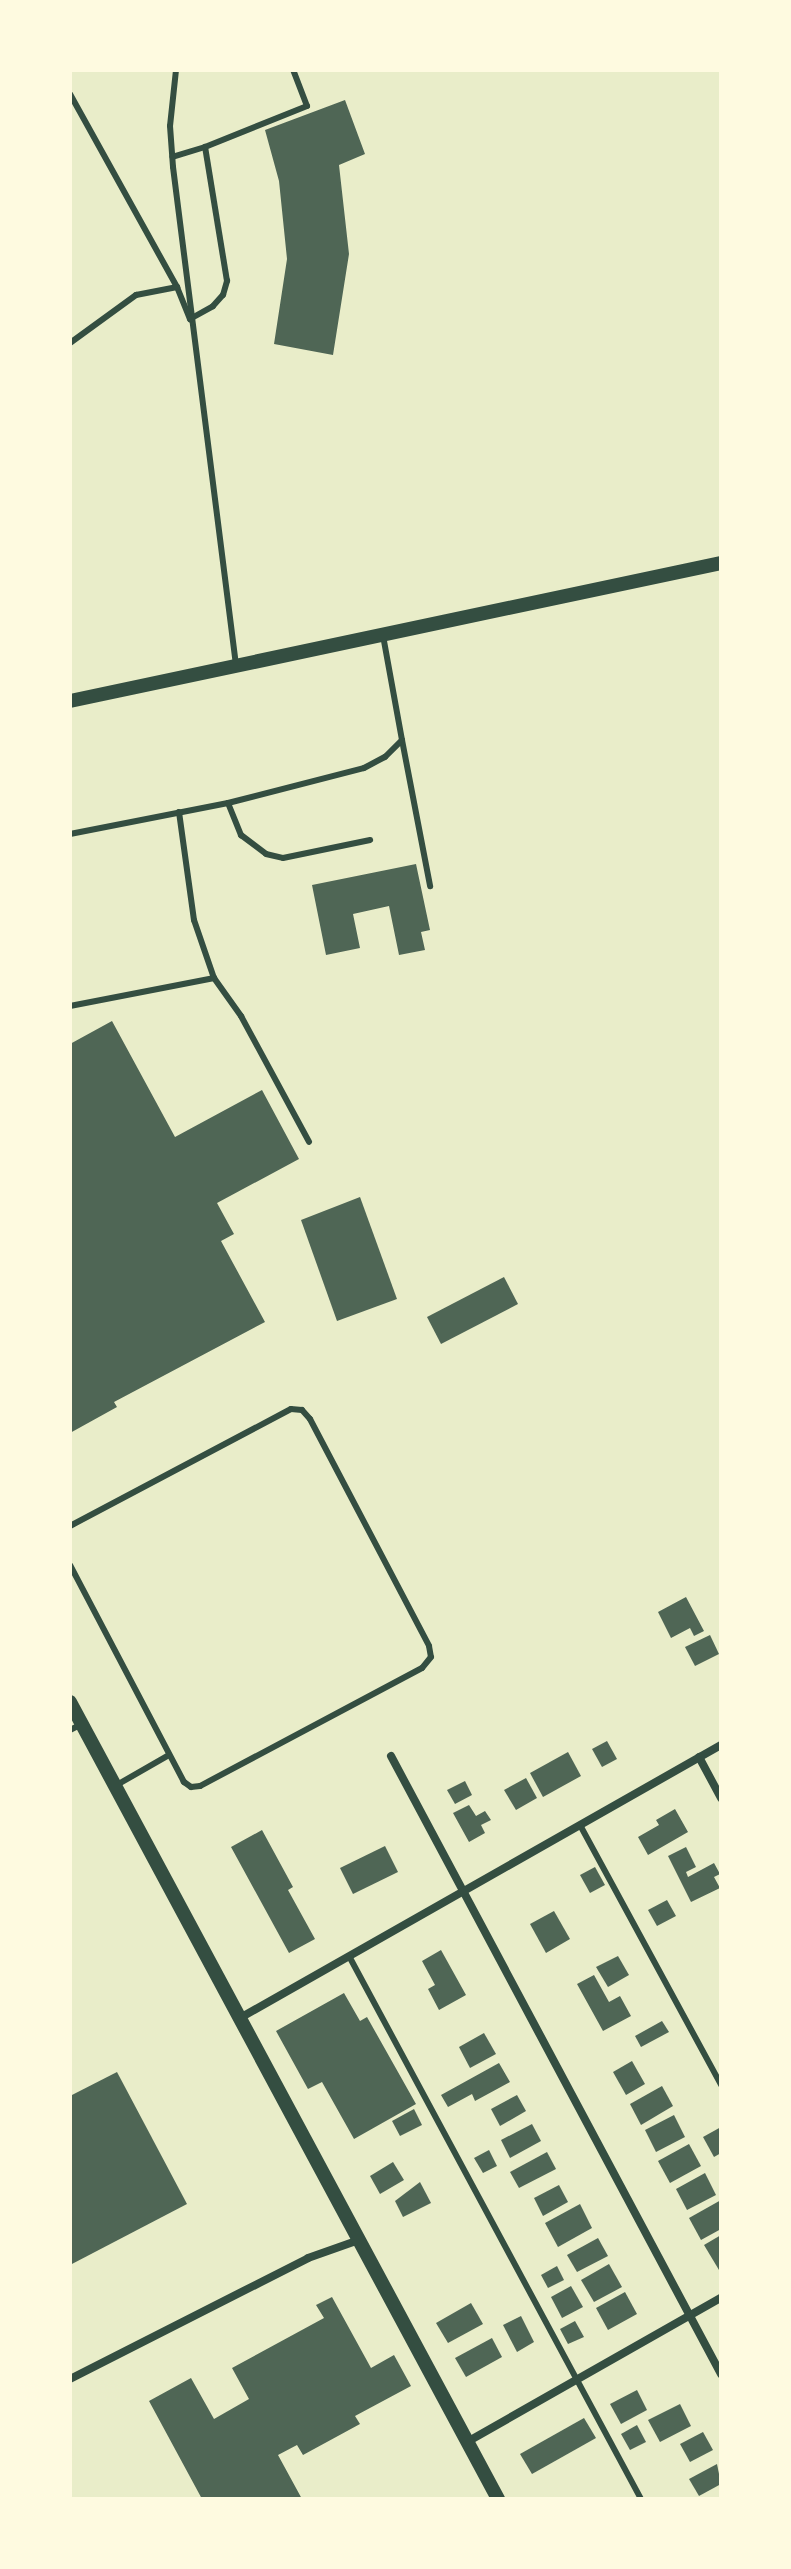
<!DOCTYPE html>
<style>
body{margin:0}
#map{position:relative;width:791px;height:2569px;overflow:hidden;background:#e9edc9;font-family:"Archivo Narrow",sans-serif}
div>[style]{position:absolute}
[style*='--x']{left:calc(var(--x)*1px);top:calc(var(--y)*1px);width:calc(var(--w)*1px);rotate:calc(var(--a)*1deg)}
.building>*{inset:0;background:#4f6655}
.service>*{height:6px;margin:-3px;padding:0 3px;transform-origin:3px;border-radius:3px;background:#344e41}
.minor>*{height:8px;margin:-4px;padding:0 4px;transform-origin:4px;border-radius:4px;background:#344e41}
.tertiary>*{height:14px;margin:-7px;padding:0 7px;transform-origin:7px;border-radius:7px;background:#344e41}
span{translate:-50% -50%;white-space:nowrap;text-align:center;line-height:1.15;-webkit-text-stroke:7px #fefae0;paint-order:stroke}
.frame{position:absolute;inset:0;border:72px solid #fefae0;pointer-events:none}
</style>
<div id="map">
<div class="building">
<i style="clip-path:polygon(345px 100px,365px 154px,339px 165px,349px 254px,333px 355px,274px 344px,287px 259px,279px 181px,265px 130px)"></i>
<i style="clip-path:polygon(416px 864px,430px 930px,421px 932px,425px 950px,399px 955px,389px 906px,353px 914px,360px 948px,326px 955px,312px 885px)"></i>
<i style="clip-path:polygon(112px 1021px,175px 1137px,262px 1090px,299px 1159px,217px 1203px,234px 1234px,221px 1241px,265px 1322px,114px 1402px,117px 1407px,70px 1433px,70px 1044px)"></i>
<i style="clip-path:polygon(360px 1197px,397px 1299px,337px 1321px,301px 1220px)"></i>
<i style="clip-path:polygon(504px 1277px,518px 1304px,441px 1344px,427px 1317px)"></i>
<i style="clip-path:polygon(686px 1597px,704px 1631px,694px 1636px,690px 1628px,671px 1638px,658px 1612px)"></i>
<i style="clip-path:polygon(710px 1635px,719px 1654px,695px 1666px,685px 1647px)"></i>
<i style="clip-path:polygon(607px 1741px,617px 1759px,602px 1767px,592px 1749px)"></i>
<i style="clip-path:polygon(568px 1752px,581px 1776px,543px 1797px,530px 1773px)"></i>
<i style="clip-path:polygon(526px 1778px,537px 1798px,516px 1810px,504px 1790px)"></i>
<i style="clip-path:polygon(465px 1781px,472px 1795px,455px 1804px,447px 1790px)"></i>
<i style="clip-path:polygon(469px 1805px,476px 1816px,485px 1811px,491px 1820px,481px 1825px,485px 1833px,469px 1842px,453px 1813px)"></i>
<i style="clip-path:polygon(675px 1809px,688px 1832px,648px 1855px,638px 1837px,659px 1825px,656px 1820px)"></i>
<i style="clip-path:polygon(262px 1830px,293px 1887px,288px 1890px,315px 1939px,289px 1953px,231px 1847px)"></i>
<i style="clip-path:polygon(385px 1846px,398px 1872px,353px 1894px,340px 1868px)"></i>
<i style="clip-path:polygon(686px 1847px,696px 1867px,686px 1872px,688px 1877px,714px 1863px,720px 1874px,714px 1877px,720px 1888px,691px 1902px,668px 1856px)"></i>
<i style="clip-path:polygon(595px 1867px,605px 1885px,590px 1893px,580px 1875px)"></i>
<i style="clip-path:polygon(667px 1900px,676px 1916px,657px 1926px,648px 1910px)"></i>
<i style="clip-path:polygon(554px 1911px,570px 1939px,546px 1953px,530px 1924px)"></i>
<i style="clip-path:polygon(441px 1950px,466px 1995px,439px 2010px,428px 1989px,435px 1985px,422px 1961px)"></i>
<i style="clip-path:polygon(618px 1956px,629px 1975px,608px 1987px,596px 1967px)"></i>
<i style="clip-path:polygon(594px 1975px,609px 2002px,620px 1996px,631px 2016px,603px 2031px,577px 1984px)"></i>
<i style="clip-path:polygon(344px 1993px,360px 2021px,367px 2017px,416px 2104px,354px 2139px,322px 2082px,308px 2089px,276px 2031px)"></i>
<i style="clip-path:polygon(662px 2021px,669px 2032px,641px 2047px,635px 2036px)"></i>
<i style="clip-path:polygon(484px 2033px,496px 2054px,470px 2068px,459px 2047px)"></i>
<i style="clip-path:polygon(632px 2061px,645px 2084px,626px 2095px,613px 2072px)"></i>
<i style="clip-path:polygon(499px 2063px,510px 2082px,475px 2101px,472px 2094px,448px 2107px,441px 2095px)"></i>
<i style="clip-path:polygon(117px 2072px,187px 2204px,70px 2265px,70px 2096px)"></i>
<i style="clip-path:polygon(662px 2086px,673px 2106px,641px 2125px,630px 2104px)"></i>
<i style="clip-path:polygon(517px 2095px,526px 2111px,500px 2126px,491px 2109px)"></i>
<i style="clip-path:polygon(414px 2109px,422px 2125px,400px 2136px,392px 2121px)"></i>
<i style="clip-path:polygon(674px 2115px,685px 2137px,656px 2152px,645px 2130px)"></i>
<i style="clip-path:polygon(532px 2124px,541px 2141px,510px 2158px,501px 2140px)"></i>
<i style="clip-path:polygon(721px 2127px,721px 2153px,714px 2157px,703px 2137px)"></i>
<i style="clip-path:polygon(689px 2144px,701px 2166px,670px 2183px,658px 2161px)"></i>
<i style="clip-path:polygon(489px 2150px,497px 2166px,483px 2173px,474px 2158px)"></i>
<i style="clip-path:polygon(547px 2152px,556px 2169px,519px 2188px,510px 2172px)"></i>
<i style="clip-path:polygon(393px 2162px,404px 2180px,380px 2194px,370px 2176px)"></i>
<i style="clip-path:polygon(705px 2173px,716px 2195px,687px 2210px,676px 2189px)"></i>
<i style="clip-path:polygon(420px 2182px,431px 2203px,403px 2217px,395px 2201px)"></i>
<i style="clip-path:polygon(559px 2185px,568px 2202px,543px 2216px,534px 2198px)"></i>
<i style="clip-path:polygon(721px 2200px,721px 2229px,701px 2240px,689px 2218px)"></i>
<i style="clip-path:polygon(580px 2204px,592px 2228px,558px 2247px,545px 2223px)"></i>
<i style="clip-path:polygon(721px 2235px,721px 2269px,719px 2270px,704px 2245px)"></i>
<i style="clip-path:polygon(598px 2238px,608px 2256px,577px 2272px,567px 2255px)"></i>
<i style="clip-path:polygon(609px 2264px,622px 2287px,594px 2302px,581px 2280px)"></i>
<i style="clip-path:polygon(557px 2266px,564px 2280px,548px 2288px,541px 2275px)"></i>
<i style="clip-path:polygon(571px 2286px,583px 2307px,562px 2318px,551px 2297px)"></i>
<i style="clip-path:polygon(625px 2292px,637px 2314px,608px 2330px,596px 2308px)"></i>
<i style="clip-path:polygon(332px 2297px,371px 2368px,394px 2355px,411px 2386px,355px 2416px,360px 2424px,303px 2455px,297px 2445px,278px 2455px,302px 2499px,202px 2499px,149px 2401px,191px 2378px,214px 2419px,249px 2399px,232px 2368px,324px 2318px,316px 2305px)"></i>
<i style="clip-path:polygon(471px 2303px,483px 2324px,448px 2343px,436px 2323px)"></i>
<i style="clip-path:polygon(521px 2316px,534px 2342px,517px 2352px,503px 2325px)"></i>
<i style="clip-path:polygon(575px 2321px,584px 2337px,568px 2344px,560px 2329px)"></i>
<i style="clip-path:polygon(492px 2338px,502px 2357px,466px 2377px,455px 2358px)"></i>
<i style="clip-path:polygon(637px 2390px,647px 2410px,621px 2424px,610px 2404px)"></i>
<i style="clip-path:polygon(680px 2404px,691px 2426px,660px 2442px,648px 2420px)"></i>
<i style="clip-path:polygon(584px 2418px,596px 2438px,532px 2474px,520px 2454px)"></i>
<i style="clip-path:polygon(637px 2425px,646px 2442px,630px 2450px,621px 2434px)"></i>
<i style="clip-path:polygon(703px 2432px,713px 2450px,690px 2462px,680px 2444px)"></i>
<i style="clip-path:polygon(717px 2464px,721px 2484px,699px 2496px,689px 2479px)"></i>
</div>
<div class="service">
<i style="--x:176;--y:70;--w:56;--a:96.1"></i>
<i style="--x:170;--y:126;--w:41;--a:85.8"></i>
<i style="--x:173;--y:167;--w:502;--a:82.79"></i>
<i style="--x:70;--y:94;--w:221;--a:61"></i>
<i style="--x:177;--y:287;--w:35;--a:68"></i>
<i style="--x:190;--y:319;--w:26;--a:-29"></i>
<i style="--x:213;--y:306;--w:15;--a:-48"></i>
<i style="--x:223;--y:295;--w:15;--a:-74"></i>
<i style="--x:227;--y:281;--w:136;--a:-99.3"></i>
<i style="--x:205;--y:147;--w:34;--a:163"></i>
<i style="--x:205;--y:147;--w:110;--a:-21.9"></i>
<i style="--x:307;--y:106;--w:39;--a:-111"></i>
<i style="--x:70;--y:343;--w:82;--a:-36"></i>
<i style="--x:136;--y:295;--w:42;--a:-11"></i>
<i style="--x:402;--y:740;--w:149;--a:79.1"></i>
<i style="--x:228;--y:803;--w:35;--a:68"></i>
<i style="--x:241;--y:835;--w:31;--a:37"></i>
<i style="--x:266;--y:854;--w:17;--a:13"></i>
<i style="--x:283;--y:858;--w:89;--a:-11.7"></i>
<i style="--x:179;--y:812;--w:109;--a:82.1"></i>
<i style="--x:194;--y:920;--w:61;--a:71"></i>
<i style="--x:214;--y:978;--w:47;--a:54.6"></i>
<i style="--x:241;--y:1016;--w:143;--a:61.6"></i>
<i style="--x:70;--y:834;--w:161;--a:-11.1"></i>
<i style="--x:228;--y:803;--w:140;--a:-14.4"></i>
<i style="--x:364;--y:768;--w:24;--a:-28"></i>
<i style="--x:385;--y:757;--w:24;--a:-45"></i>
<i style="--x:402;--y:740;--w:107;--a:-100.3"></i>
<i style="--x:70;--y:1006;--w:147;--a:-11"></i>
<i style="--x:70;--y:1526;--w:250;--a:-27.9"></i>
<i style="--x:291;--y:1409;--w:11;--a:5"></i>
<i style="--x:302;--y:1410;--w:12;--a:48"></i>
<i style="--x:310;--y:1419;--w:256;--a:62.3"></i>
<i style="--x:429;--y:1646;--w:11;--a:80"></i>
<i style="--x:431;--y:1657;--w:14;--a:129"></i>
<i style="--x:422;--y:1668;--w:251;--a:152"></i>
<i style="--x:200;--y:1786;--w:9;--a:174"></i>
<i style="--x:191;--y:1787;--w:9;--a:-144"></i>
<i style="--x:184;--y:1782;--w:245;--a:-117.7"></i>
<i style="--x:70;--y:1730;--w:13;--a:-27"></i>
<i style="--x:115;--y:1786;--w:62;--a:-29.9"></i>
<i style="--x:580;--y:1825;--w:296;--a:61.5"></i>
<i style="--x:349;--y:1956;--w:617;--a:61.73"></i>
</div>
<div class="minor">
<i style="--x:391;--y:1756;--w:701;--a:61.9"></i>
<i style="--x:699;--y:1757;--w:47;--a:61.8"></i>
<i style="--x:240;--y:2018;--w:553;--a:-29.58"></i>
<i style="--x:70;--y:2379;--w:267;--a:-26.9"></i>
<i style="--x:308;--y:2258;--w:54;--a:-19.4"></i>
<i style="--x:467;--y:2442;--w:292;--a:-29.6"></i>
</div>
<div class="tertiary">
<i style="--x:70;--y:701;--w:665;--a:-11.97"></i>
<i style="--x:70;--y:1702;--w:905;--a:61.76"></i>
</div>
<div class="frame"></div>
</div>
